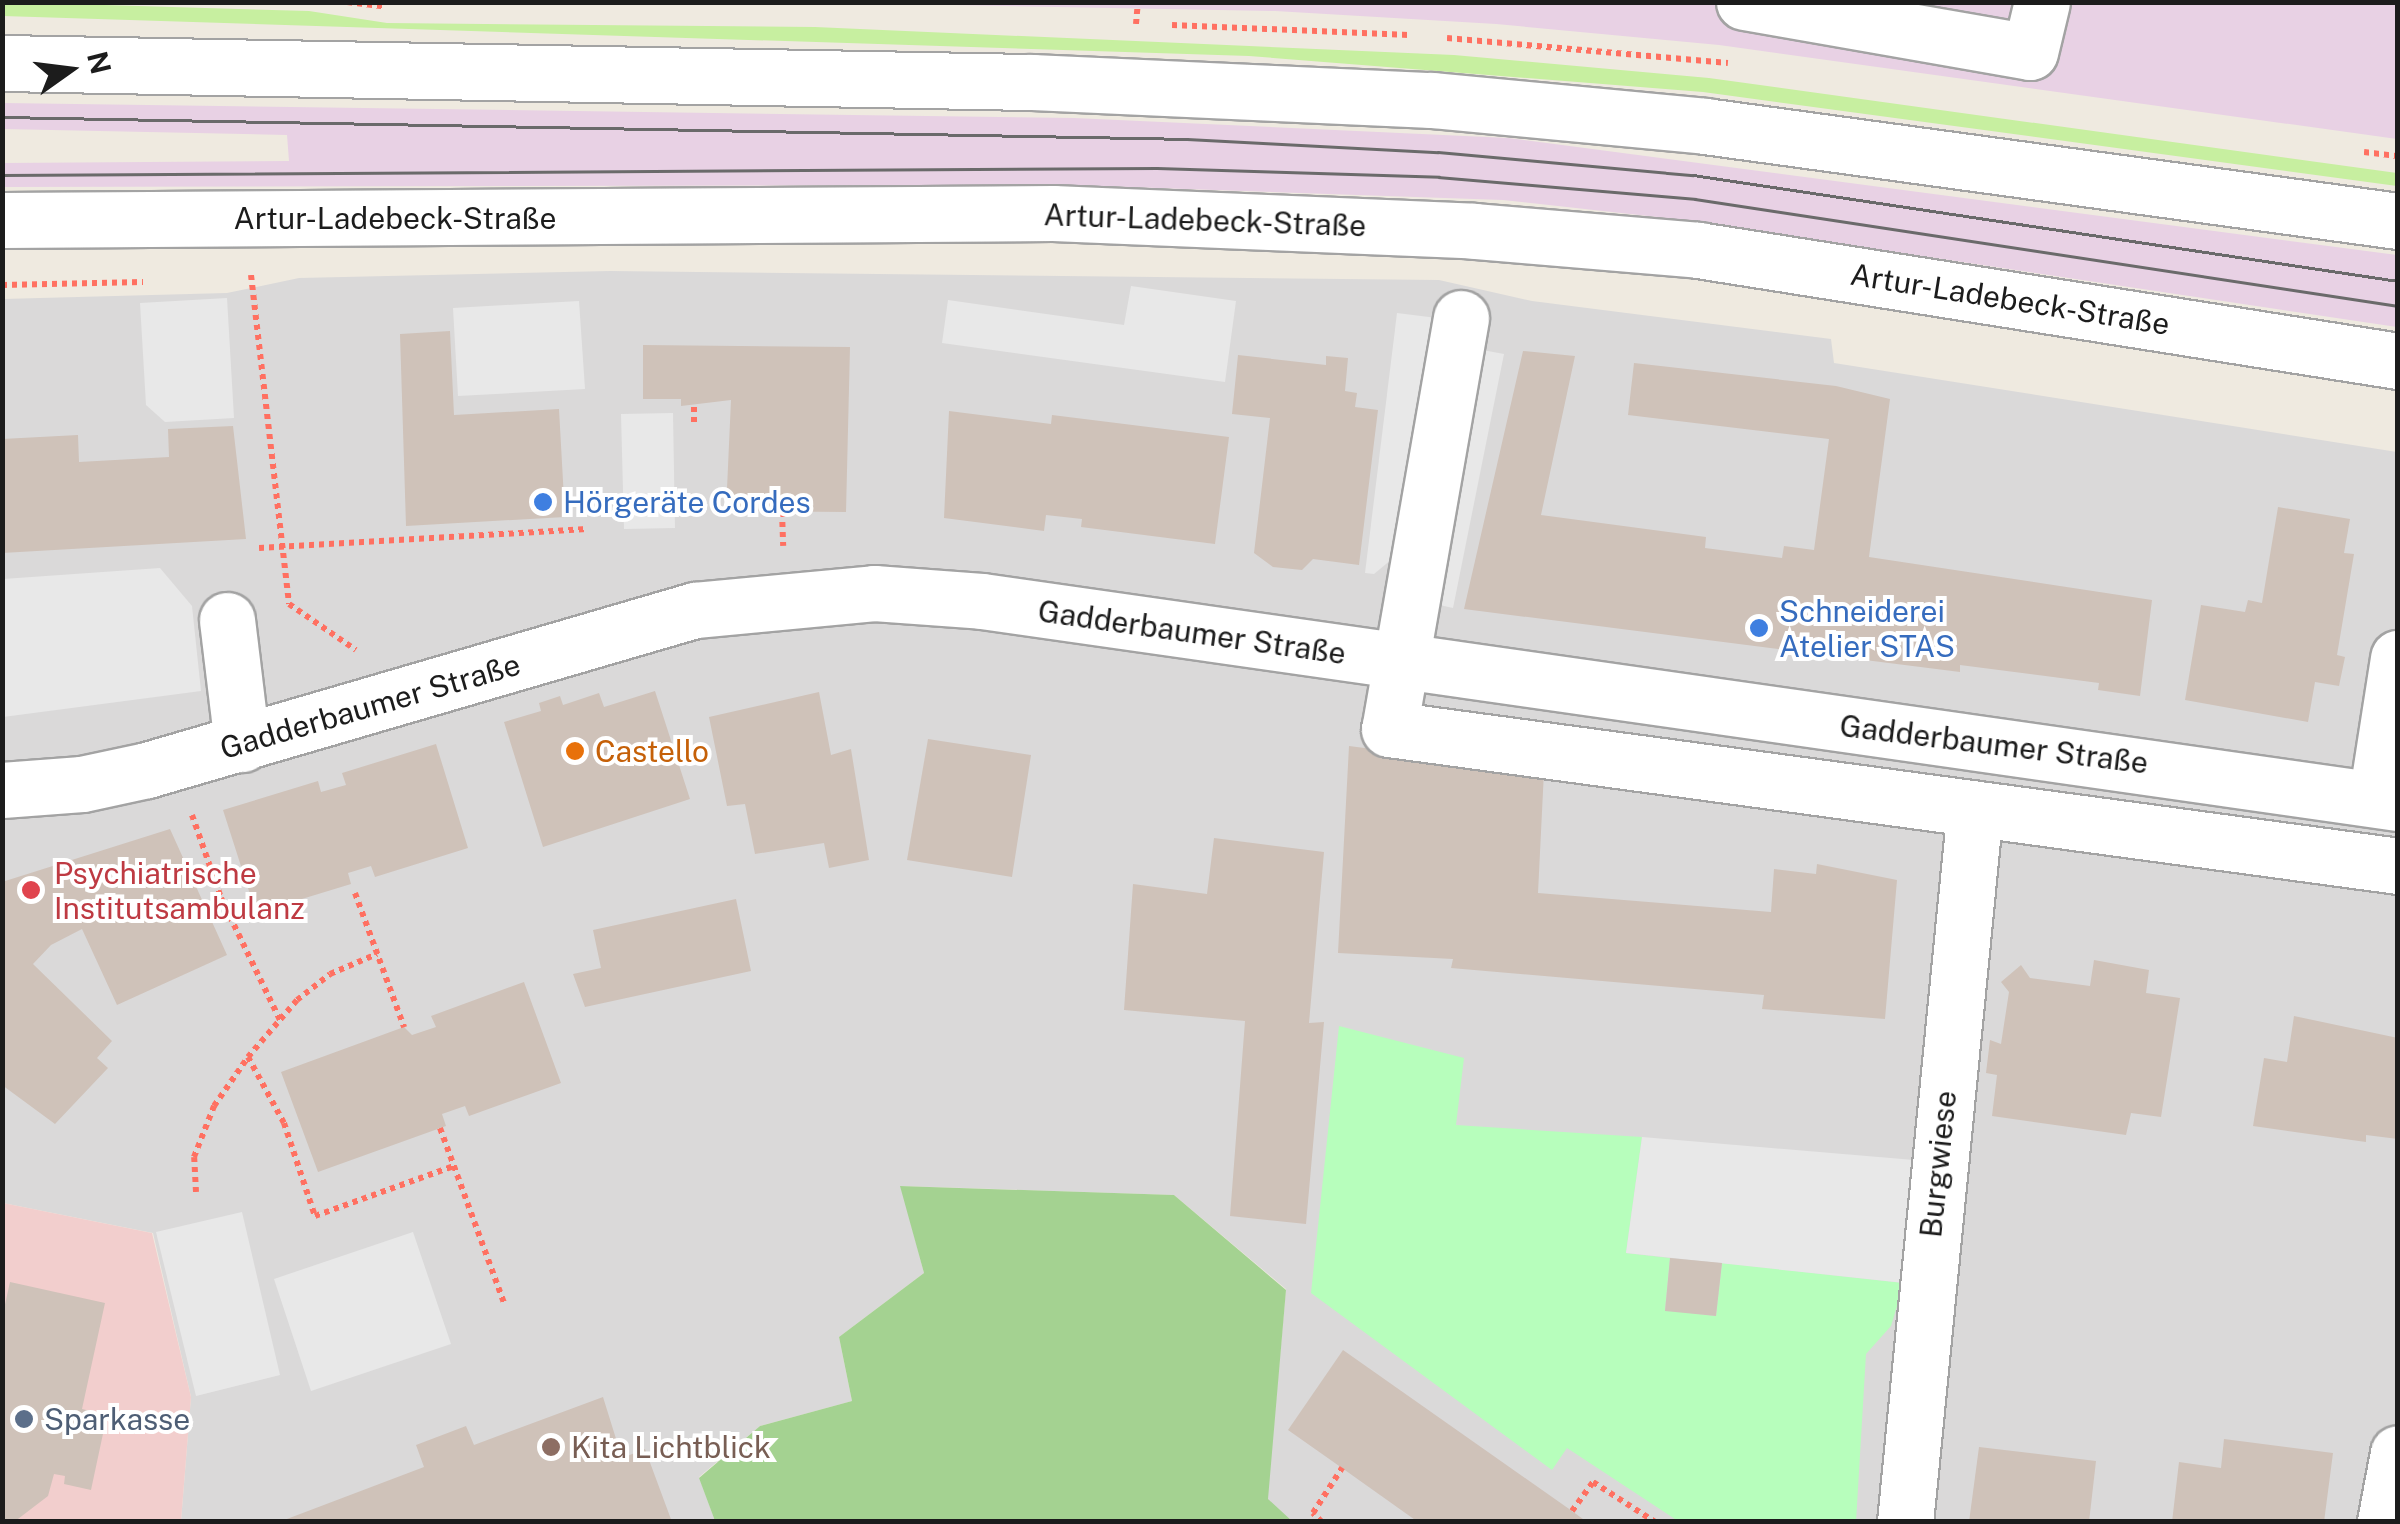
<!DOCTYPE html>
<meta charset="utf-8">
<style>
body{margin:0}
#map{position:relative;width:2400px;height:1524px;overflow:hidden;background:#efeae0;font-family:"Public Sans",sans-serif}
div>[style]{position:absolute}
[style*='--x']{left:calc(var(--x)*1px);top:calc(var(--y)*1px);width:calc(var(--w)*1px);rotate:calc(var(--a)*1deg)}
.residential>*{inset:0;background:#dad9d9}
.commercial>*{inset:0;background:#f2cecd}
.industrial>*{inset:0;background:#e8d1e4}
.grass>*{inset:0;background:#c7efa0}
.forest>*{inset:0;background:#a4d291}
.park>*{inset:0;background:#b7febc}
.parking>*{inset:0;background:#e8e8e8}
.building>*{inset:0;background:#cfc2b9}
.path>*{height:6px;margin-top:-3px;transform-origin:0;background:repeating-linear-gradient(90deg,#ff7061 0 5px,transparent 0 10px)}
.roads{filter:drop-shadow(2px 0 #a3a3a3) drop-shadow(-2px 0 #a3a3a3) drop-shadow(0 2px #a3a3a3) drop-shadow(0 -2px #a3a3a3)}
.minor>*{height:55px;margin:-27.5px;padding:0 27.5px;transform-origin:27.5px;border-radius:27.5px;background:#fff}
.tram>*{height:2.5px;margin:-1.25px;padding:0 1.25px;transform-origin:1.25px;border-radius:1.25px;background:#6a6a6a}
.dots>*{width:28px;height:28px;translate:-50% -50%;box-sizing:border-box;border:5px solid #fff;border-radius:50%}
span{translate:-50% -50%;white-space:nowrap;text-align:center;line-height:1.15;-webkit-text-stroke:8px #fff;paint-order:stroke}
.street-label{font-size:30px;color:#1c1c1c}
.shop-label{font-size:30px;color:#366cbe}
.left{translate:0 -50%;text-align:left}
.food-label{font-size:30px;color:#c56008}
.health-label{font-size:30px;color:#be3a42}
.service-label{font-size:30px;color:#4e5e75}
.education-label{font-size:30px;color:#785e54}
.frame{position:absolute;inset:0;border:5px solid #1c1c1c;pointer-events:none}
.north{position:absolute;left:20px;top:20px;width:100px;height:100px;-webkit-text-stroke:8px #fff;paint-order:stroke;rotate:76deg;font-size:28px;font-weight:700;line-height:40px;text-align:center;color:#1c1c1c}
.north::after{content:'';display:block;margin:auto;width:35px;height:45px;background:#1c1c1c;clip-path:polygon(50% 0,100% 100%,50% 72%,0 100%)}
</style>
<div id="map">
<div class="residential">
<i style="clip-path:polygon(610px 271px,1439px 280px,1532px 301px,1831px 339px,1834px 363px,2397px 452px,2397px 1521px,1292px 1521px,1267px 1499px,1286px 1289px,1174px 1195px,901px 1186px,924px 1273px,839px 1337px,852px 1401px,760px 1426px,699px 1477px,715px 1521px,181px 1521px,191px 1397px,153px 1233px,3px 1203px,3px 299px,227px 293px,299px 278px)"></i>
</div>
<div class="commercial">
<i style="clip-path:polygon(3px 1203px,152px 1233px,191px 1397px,181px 1521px,3px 1522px)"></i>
</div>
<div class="industrial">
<i style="clip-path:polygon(848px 3px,2397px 3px,2397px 139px,1719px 45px,1496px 24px,1275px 11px)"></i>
<i style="clip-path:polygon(3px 103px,1074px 118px,1508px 138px,2397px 255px,2397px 327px,1675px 219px,1503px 200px,1071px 185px,3px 187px,3px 163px,289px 161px,287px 135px,3px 129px)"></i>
</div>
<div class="grass">
<i style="clip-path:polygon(3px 2px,309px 11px,387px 23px,815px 27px,1454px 55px,1709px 78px,2397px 173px,2397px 186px,1703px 92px,1249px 56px,3px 16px)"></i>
</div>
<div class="forest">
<i style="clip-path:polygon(900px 1186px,1174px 1195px,1286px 1290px,1268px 1499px,1292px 1521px,715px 1521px,699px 1478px,760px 1426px,852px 1401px,839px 1337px,924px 1273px)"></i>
</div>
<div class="park">
<i style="clip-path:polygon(1339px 1026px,1464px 1058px,1456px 1125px,1642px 1137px,1626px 1253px,1670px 1258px,1665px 1310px,1716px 1316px,1722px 1263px,1904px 1283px,1891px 1326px,1866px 1354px,1856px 1522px,1678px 1521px,1567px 1448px,1552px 1470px,1311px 1293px)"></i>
</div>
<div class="parking">
<i style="clip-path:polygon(1131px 286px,1236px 301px,1225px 382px,942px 343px,948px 300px,1124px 325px)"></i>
<i style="clip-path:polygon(227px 298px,234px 418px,165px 422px,146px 405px,140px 303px)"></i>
<i style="clip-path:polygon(579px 301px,585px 389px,458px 396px,453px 308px)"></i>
<i style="clip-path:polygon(1397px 313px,1437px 318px,1392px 559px,1374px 574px,1365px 573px)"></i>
<i style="clip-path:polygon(1477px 349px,1504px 354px,1453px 608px,1426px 602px)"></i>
<i style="clip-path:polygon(673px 413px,675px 528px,624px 529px,621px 414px)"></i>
<i style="clip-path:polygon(160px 568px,192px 606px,201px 691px,3px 717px,3px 579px)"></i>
<i style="clip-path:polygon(1642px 1137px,1914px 1160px,1904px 1283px,1626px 1253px)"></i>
<i style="clip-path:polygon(242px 1212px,280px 1375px,196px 1396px,156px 1232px)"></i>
<i style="clip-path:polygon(413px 1232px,451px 1344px,311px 1391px,274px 1279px)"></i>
</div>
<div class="building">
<i style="clip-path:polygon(450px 331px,454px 415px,559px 409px,565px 517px,406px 526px,400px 334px)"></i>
<i style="clip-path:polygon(643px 345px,850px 347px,846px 512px,726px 511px,731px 400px,681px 406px,681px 399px,643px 399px)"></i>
<i style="clip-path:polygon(1523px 351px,1575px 356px,1541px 515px,1706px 537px,1705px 548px,1782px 558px,1784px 546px,1814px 550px,1829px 439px,1628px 415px,1634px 363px,1836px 386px,1890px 399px,1869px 557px,2152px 600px,2140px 696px,2098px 690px,2099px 683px,1960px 665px,1960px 672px,1464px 609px)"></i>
<i style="clip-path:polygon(1238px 355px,1326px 365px,1326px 356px,1348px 358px,1345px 391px,1357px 393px,1355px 407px,1378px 410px,1359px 565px,1313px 559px,1302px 570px,1273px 567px,1254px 553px,1270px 418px,1232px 414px)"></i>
<i style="clip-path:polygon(949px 411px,1051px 424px,1052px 415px,1229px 437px,1215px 544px,1081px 527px,1082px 519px,1046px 515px,1044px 531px,944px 518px)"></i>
<i style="clip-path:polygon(233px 426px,246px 539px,2px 553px,2px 439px,78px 435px,79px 462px,169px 457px,168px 429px)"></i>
<i style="clip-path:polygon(2278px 507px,2350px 519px,2344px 553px,2354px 554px,2337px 655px,2345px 657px,2339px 686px,2315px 682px,2308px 722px,2185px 700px,2201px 605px,2245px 612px,2248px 600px,2262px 603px)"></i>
<i style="clip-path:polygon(655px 691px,690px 799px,543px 847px,504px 722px,541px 711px,539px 703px,560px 696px,563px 705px,599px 693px,604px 707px)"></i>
<i style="clip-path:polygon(819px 692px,831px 755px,851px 749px,869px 860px,829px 868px,824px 843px,755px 854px,745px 804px,727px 806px,709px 717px)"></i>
<i style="clip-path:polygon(928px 739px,1031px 755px,1012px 877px,907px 860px)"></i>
<i style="clip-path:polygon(436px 744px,468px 848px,375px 877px,371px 866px,348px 873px,351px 884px,256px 913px,223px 810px,318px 781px,321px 792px,346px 785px,342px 773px)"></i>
<i style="clip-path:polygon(1349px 746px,1544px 771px,1538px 893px,1771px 912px,1774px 869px,1816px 874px,1817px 864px,1897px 880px,1885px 1019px,1762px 1009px,1764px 995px,1451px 968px,1453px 959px,1338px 953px)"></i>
<i style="clip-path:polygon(170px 829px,227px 955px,117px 1005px,82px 929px,51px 945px,33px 964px,112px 1041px,97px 1058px,108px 1068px,55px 1124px,2px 1085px,2px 882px)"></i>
<i style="clip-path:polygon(1214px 838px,1324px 852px,1309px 1023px,1324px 1022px,1306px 1224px,1230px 1216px,1245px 1021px,1124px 1010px,1133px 884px,1207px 894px)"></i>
<i style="clip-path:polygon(736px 899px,751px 971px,585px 1007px,573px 974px,601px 968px,593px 930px)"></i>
<i style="clip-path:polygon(2094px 960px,2149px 970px,2146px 993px,2180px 998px,2161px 1117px,2131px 1113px,2126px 1135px,1992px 1116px,1997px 1075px,1986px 1073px,1990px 1040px,2001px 1044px,2009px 992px,2001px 982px,2021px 965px,2030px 978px,2090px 986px)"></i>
<i style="clip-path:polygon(524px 982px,561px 1083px,469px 1116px,465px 1106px,442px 1114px,446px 1126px,318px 1172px,281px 1072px,404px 1027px,412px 1035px,436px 1027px,431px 1016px)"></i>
<i style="clip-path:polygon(2294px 1016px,2398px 1038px,2398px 1139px,2366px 1135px,2366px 1142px,2253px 1126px,2264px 1058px,2287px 1062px)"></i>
<i style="clip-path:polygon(1670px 1258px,1722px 1263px,1716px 1316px,1665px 1311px)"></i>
<i style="clip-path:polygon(10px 1282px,105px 1303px,82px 1409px,107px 1415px,91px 1490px,64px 1484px,65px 1476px,54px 1474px,48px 1496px,14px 1522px,2px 1522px,2px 1318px)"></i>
<i style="clip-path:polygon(1343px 1350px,1572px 1511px,1587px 1522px,1418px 1522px,1342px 1468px,1288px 1430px)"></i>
<i style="clip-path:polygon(603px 1397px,622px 1458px,645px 1449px,672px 1522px,279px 1522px,424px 1467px,416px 1445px,466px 1426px,474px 1445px)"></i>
<i style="clip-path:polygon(2224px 1439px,2333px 1453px,2324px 1522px,2172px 1522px,2179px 1462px,2221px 1468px)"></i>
<i style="clip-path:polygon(1979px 1447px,2096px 1461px,2089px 1522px,1969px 1522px)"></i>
</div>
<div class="path">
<i style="--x:347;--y:2;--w:38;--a:7"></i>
<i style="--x:1136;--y:24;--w:22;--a:-85"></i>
<i style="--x:1172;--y:25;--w:237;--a:2.4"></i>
<i style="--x:1447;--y:38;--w:282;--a:5.1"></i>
<i style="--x:2364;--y:152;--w:34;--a:7"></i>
<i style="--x:251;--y:275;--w:331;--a:83.4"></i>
<i style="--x:289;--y:604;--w:81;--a:34.5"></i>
<i style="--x:2;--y:285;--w:141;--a:-1.2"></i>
<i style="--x:694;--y:422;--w:16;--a:-90"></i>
<i style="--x:782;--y:512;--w:34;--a:88"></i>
<i style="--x:259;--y:548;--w:328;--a:-3.3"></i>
<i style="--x:192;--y:815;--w:88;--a:70.7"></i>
<i style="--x:221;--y:898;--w:136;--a:64.2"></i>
<i style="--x:355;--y:893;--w:143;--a:69.9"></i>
<i style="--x:248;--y:1057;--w:75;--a:61.4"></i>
<i style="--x:284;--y:1123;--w:98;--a:71.6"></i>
<i style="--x:315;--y:1216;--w:148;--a:-19.8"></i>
<i style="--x:440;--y:1128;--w:189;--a:69.9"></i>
<i style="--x:196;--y:1192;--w:35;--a:-93"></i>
<i style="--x:194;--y:1157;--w:55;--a:-68.6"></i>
<i style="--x:214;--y:1106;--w:60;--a:-55.2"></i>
<i style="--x:248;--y:1057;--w:75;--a:-49.3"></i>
<i style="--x:297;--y:1000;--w:42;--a:-38.2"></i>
<i style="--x:330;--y:974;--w:51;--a:-23.1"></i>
<i style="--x:1572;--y:1511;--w:36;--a:-54"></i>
<i style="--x:1593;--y:1482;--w:74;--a:32.8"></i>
<i style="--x:1322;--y:1522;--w:13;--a:-135"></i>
<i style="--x:1313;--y:1513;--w:54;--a:-57.2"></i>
</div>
<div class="roads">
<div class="minor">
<i style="--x:1744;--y:2;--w:290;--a:9.9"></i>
<i style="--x:2030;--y:52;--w:51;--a:-76.5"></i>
<i style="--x:2;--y:63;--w:1030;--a:1.06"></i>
<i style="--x:1032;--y:82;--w:400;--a:2.6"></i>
<i style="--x:1432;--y:100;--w:274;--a:5.4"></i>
<i style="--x:1705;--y:126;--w:699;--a:7.81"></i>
<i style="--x:2;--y:220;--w:1051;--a:-0.38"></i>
<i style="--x:1053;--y:213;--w:421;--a:2.4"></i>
<i style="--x:1474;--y:231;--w:225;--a:4.8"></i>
<i style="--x:1698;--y:250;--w:709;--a:9.01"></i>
<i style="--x:1461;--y:318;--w:417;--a:99.9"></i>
<i style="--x:1389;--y:729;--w:1018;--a:7.73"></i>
<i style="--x:227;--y:620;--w:125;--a:83.1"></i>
<i style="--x:2;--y:790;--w:80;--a:-4.3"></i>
<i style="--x:82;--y:784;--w:66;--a:-12.2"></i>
<i style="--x:147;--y:770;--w:571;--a:-16.28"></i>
<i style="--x:695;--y:610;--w:180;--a:-5.4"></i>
<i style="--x:874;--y:593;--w:108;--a:4.2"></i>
<i style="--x:982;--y:601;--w:1430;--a:8.12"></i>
<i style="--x:2376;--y:799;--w:143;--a:-81.1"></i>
<i style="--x:1905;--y:1522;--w:717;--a:-84.4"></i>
<i style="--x:2385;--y:1522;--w:70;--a:-79.3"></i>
</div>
</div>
<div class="tram">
<i style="--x:2;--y:117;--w:1185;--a:1.06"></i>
<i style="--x:1187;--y:139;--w:251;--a:3"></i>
<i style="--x:1438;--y:152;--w:256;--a:5.2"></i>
<i style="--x:1693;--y:175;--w:713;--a:8.55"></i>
<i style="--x:2;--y:175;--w:1155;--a:-0.35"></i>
<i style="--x:1157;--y:168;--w:282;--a:1.8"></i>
<i style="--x:1439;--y:177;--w:257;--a:4.9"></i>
<i style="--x:1695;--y:199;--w:711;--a:8.65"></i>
</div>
<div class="dots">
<i style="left:543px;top:502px;background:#3f7fe0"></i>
<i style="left:1759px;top:628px;background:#3f7fe0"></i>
<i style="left:575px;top:751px;background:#e8710a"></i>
<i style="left:31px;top:890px;background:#e0444e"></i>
<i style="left:24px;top:1419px;background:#5c6f8a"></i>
<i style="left:551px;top:1447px;background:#8d6e63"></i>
</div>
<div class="street-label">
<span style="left:395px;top:218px">Artur-Ladebeck-Straße</span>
<span style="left:1205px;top:220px;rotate:2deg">Artur-Ladebeck-Straße</span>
<span style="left:2010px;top:299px;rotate:9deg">Artur-Ladebeck-Straße</span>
<span style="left:1192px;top:632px;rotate:8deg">Gadderbaumer Straße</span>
<span style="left:370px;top:706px;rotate:-16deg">Gadderbaumer Straße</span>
<span style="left:1994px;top:744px;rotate:7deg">Gadderbaumer Straße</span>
<span style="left:1938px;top:1164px;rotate:-84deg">Burgwiese</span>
</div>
<div class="shop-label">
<span class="left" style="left:563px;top:502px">Hörgeräte Cordes</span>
<span class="left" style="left:1779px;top:628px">Schneiderei<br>Atelier STAS</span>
</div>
<div class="food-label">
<span class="left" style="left:595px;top:751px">Castello</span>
</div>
<div class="health-label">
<span class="left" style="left:54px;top:890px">Psychiatrische<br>Institutsambulanz</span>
</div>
<div class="service-label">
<span class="left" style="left:44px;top:1419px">Sparkasse</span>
</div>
<div class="education-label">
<span class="left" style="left:571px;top:1447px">Kita Lichtblick</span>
</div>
<div class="frame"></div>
<div class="north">N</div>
</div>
